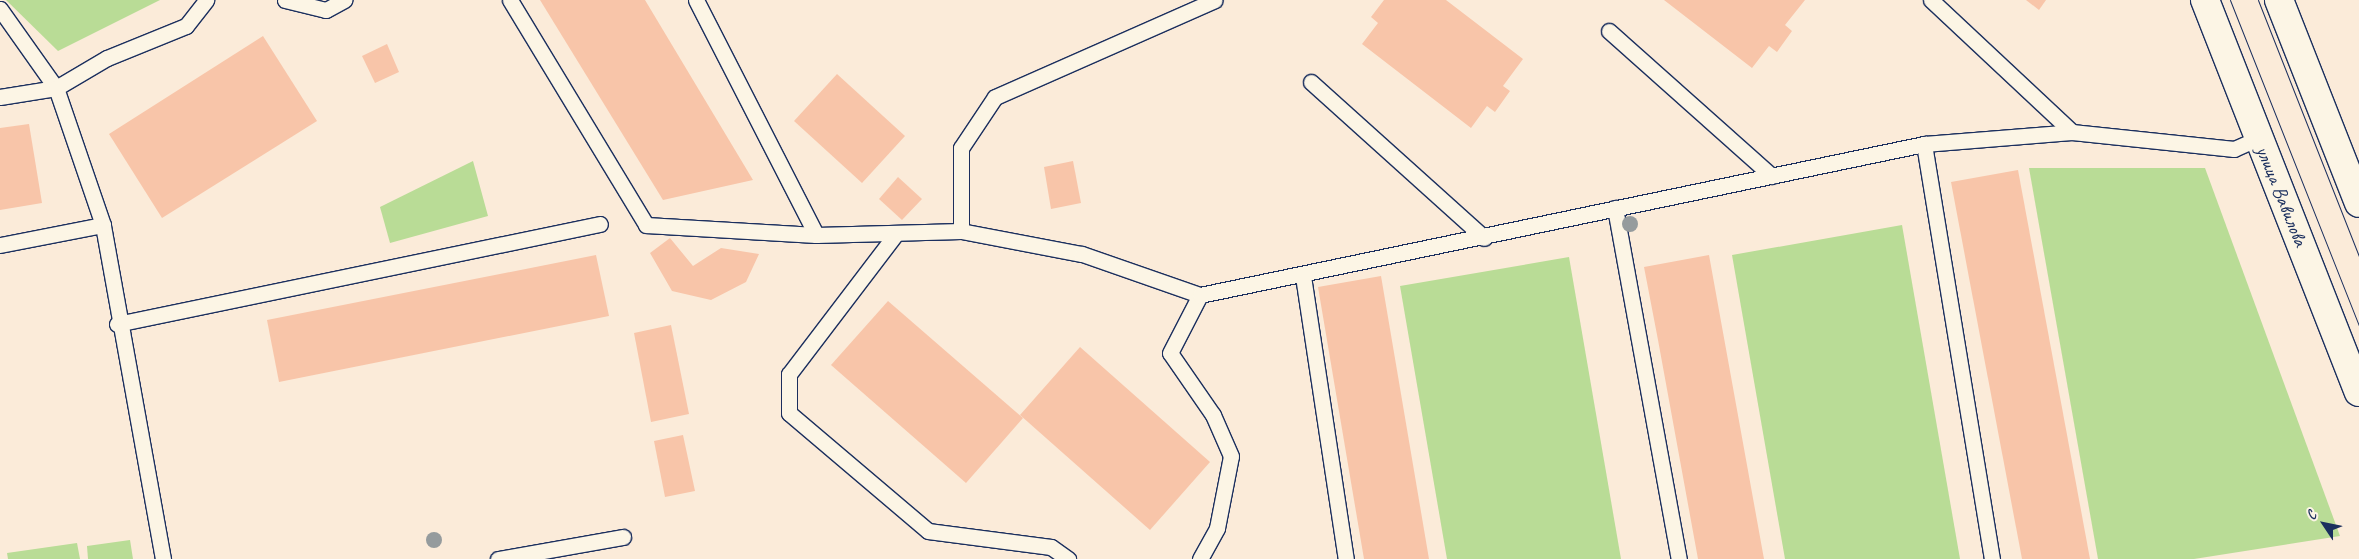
<!DOCTYPE html>
<meta charset="utf-8">
<style>
body{margin:0}
#map{position:relative;width:2359px;height:559px;overflow:hidden;background:#fbebd9;font-family:Caveat,sans-serif}
div>[style]{position:absolute}
[style*='--x']{left:calc(var(--x)*1px);top:calc(var(--y)*1px);width:calc(var(--w)*1px);rotate:calc(var(--a)*1deg)}
.green>*{inset:0;background:#b9dc96}
.building>*{inset:0;background:#f8c5a9}
.roads{filter:drop-shadow(1px 0 #1b2f5e) drop-shadow(-1px 0 #1b2f5e) drop-shadow(0 1px #1b2f5e) drop-shadow(0 -1px #1b2f5e)}
.lane>*{height:15px;margin:-7.5px;padding:0 7.5px;transform-origin:7.5px;border-radius:7.5px;background:#fcf5e5}
.secondary>*{height:28px;margin:-14px;padding:0 14px;transform-origin:14px;border-radius:14px;background:#fcf5e5}
.tram>*{height:1px;margin:-0.5px;padding:0 0.5px;transform-origin:0.5px;border-radius:0.5px;background:#1b2f5e}
.trees>*{width:16px;height:16px;margin:-8px;border-radius:50%;background:#959b9d}
span{translate:-50% -50%;white-space:nowrap;text-align:center;line-height:1.15;-webkit-text-stroke:4.5px #fcf5e5;paint-order:stroke}
.street-label{font-size:20px;color:#1b2f5e}
.north{position:absolute;left:2299px;top:499px;width:50px;height:50px;-webkit-text-stroke:4px #fcf5e5;paint-order:stroke;rotate:304deg;font-size:14px;font-weight:700;line-height:20px;text-align:center;color:#1b2f5e}
.north::after{content:'';display:block;margin:auto;width:18px;height:22px;background:#1b2f5e;clip-path:polygon(50% 0,100% 100%,50% 72%,0 100%)}
</style>
<div id="map">
<div class="green">
<i style="clip-path:polygon(6px 0,160px 0,58px 51px)"></i>
<i style="clip-path:polygon(473px 161px,488px 216px,390px 243px,380px 207px)"></i>
<i style="clip-path:polygon(2029px 168px,2205px 168px,2340px 536px,2194px 559px,2098px 559px)"></i>
<i style="clip-path:polygon(1902px 225px,1960px 559px,1785px 559px,1732px 255px)"></i>
<i style="clip-path:polygon(1569px 257px,1621px 559px,1447px 559px,1400px 286px)"></i>
<i style="clip-path:polygon(130px 540px,133px 559px,88px 559px,87px 546px)"></i>
<i style="clip-path:polygon(77px 543px,80px 559px,8px 559px,7px 553px)"></i>
</div>
<div class="building">
<i style="clip-path:polygon(540px 0,645px 0,753px 180px,663px 200px)"></i>
<i style="clip-path:polygon(1384px 0,1446px 0,1523px 59px,1503px 86px,1510px 91px,1495px 112px,1487px 106px,1471px 128px,1362px 44px,1378px 23px,1371px 17px)"></i>
<i style="clip-path:polygon(1664px 0,1805px 0,1785px 25px,1792px 31px,1777px 52px,1769px 46px,1752px 68px)"></i>
<i style="clip-path:polygon(2026px 0,2046px 0,2039px 10px)"></i>
<i style="clip-path:polygon(263px 36px,317px 121px,162px 218px,109px 134px)"></i>
<i style="clip-path:polygon(387px 44px,399px 72px,375px 83px,362px 56px)"></i>
<i style="clip-path:polygon(837px 74px,905px 136px,862px 183px,794px 121px)"></i>
<i style="clip-path:polygon(29px 124px,42px 203px,0 210px,0 128px)"></i>
<i style="clip-path:polygon(1073px 161px,1081px 203px,1051px 209px,1044px 167px)"></i>
<i style="clip-path:polygon(2018px 170px,2090px 559px,2022px 559px,1951px 182px)"></i>
<i style="clip-path:polygon(898px 177px,922px 199px,902px 220px,879px 199px)"></i>
<i style="clip-path:polygon(670px 238px,693px 266px,721px 248px,759px 254px,746px 282px,711px 300px,672px 291px,650px 253px)"></i>
<i style="clip-path:polygon(596px 255px,609px 316px,279px 382px,267px 320px)"></i>
<i style="clip-path:polygon(1709px 255px,1764px 559px,1698px 559px,1658px 340px,1644px 267px)"></i>
<i style="clip-path:polygon(1381px 276px,1429px 559px,1364px 559px,1318px 287px)"></i>
<i style="clip-path:polygon(888px 301px,1023px 418px,966px 483px,831px 365px)"></i>
<i style="clip-path:polygon(671px 325px,689px 414px,651px 422px,634px 333px)"></i>
<i style="clip-path:polygon(1080px 347px,1210px 462px,1150px 530px,1020px 415px)"></i>
<i style="clip-path:polygon(683px 435px,695px 491px,665px 497px,654px 441px)"></i>
</div>
<div class="roads">
<div class="lane">
<i style="--x:285;--y:0;--w:42;--a:13.7"></i>
<i style="--x:326;--y:10;--w:21;--a:-29"></i>
<i style="--x:510;--y:0;--w:263;--a:58.8"></i>
<i style="--x:646;--y:225;--w:170;--a:3.4"></i>
<i style="--x:696;--y:0;--w:264;--a:62.9"></i>
<i style="--x:816;--y:235;--w:145;--a:-1.6"></i>
<i style="--x:961;--y:231;--w:123;--a:10.8"></i>
<i style="--x:1082;--y:254;--w:125;--a:19.2"></i>
<i style="--x:1931;--y:0;--w:193;--a:43.1"></i>
<i style="--x:0;--y:9;--w:97;--a:54.7"></i>
<i style="--x:56;--y:88;--w:57;--a:170.9"></i>
<i style="--x:1609;--y:31;--w:218;--a:41.7"></i>
<i style="--x:1311;--y:82;--w:233;--a:42"></i>
<i style="--x:1924;--y:144;--w:421;--a:80.7"></i>
<i style="--x:1615;--y:208;--w:357;--a:79.7"></i>
<i style="--x:961;--y:231;--w:83;--a:-90"></i>
<i style="--x:961;--y:148;--w:61;--a:-56.3"></i>
<i style="--x:995;--y:97;--w:240;--a:-23.8"></i>
<i style="--x:895;--y:235;--w:175;--a:127.3"></i>
<i style="--x:789;--y:374;--w:39;--a:90"></i>
<i style="--x:789;--y:413;--w:182;--a:40.3"></i>
<i style="--x:928;--y:531;--w:124;--a:7.4"></i>
<i style="--x:1051;--y:547;--w:21;--a:35"></i>
<i style="--x:0;--y:245;--w:105;--a:-11"></i>
<i style="--x:1303;--y:276;--w:286;--a:81.4"></i>
<i style="--x:117;--y:324;--w:493;--a:-11.7"></i>
<i style="--x:163;--y:559;--w:339;--a:-100.2"></i>
<i style="--x:103;--y:225;--w:145;--a:-108.9"></i>
<i style="--x:56;--y:88;--w:59;--a:-30.5"></i>
<i style="--x:107;--y:58;--w:85;--a:-22.1"></i>
<i style="--x:186;--y:26;--w:33;--a:-52"></i>
<i style="--x:498;--y:559;--w:127;--a:-10"></i>
<i style="--x:1200;--y:559;--w:35;--a:-61"></i>
<i style="--x:1217;--y:528;--w:73;--a:-79"></i>
<i style="--x:1231;--y:456;--w:45;--a:-113.7"></i>
<i style="--x:1213;--y:415;--w:75;--a:-124.7"></i>
<i style="--x:1170;--y:353;--w:65;--a:-62.7"></i>
<i style="--x:1200;--y:295;--w:740;--a:-11.78"></i>
<i style="--x:1924;--y:144;--w:148;--a:-4.6"></i>
<i style="--x:2072;--y:132;--w:163;--a:6"></i>
<i style="--x:2234;--y:149;--w:27;--a:-24"></i>
</div>
<div class="secondary">
<i style="--x:2205;--y:0;--w:421;--a:68.6"></i>
<i style="--x:2279;--y:0;--w:218;--a:68.5"></i>
</div>
</div>
<div class="tram">
<i style="--x:2230;--y:0;--w:350;--a:68.4"></i>
<i style="--x:2258;--y:0;--w:276;--a:68.5"></i>
</div>
<div class="trees">
<i style="left:1630px;top:224px"></i>
<i style="left:434px;top:540px"></i>
</div>
<div class="street-label">
<span style="left:2282px;top:196px;rotate:68deg">улица Вавилова</span>
</div>
<div class="north">С</div>
</div>
